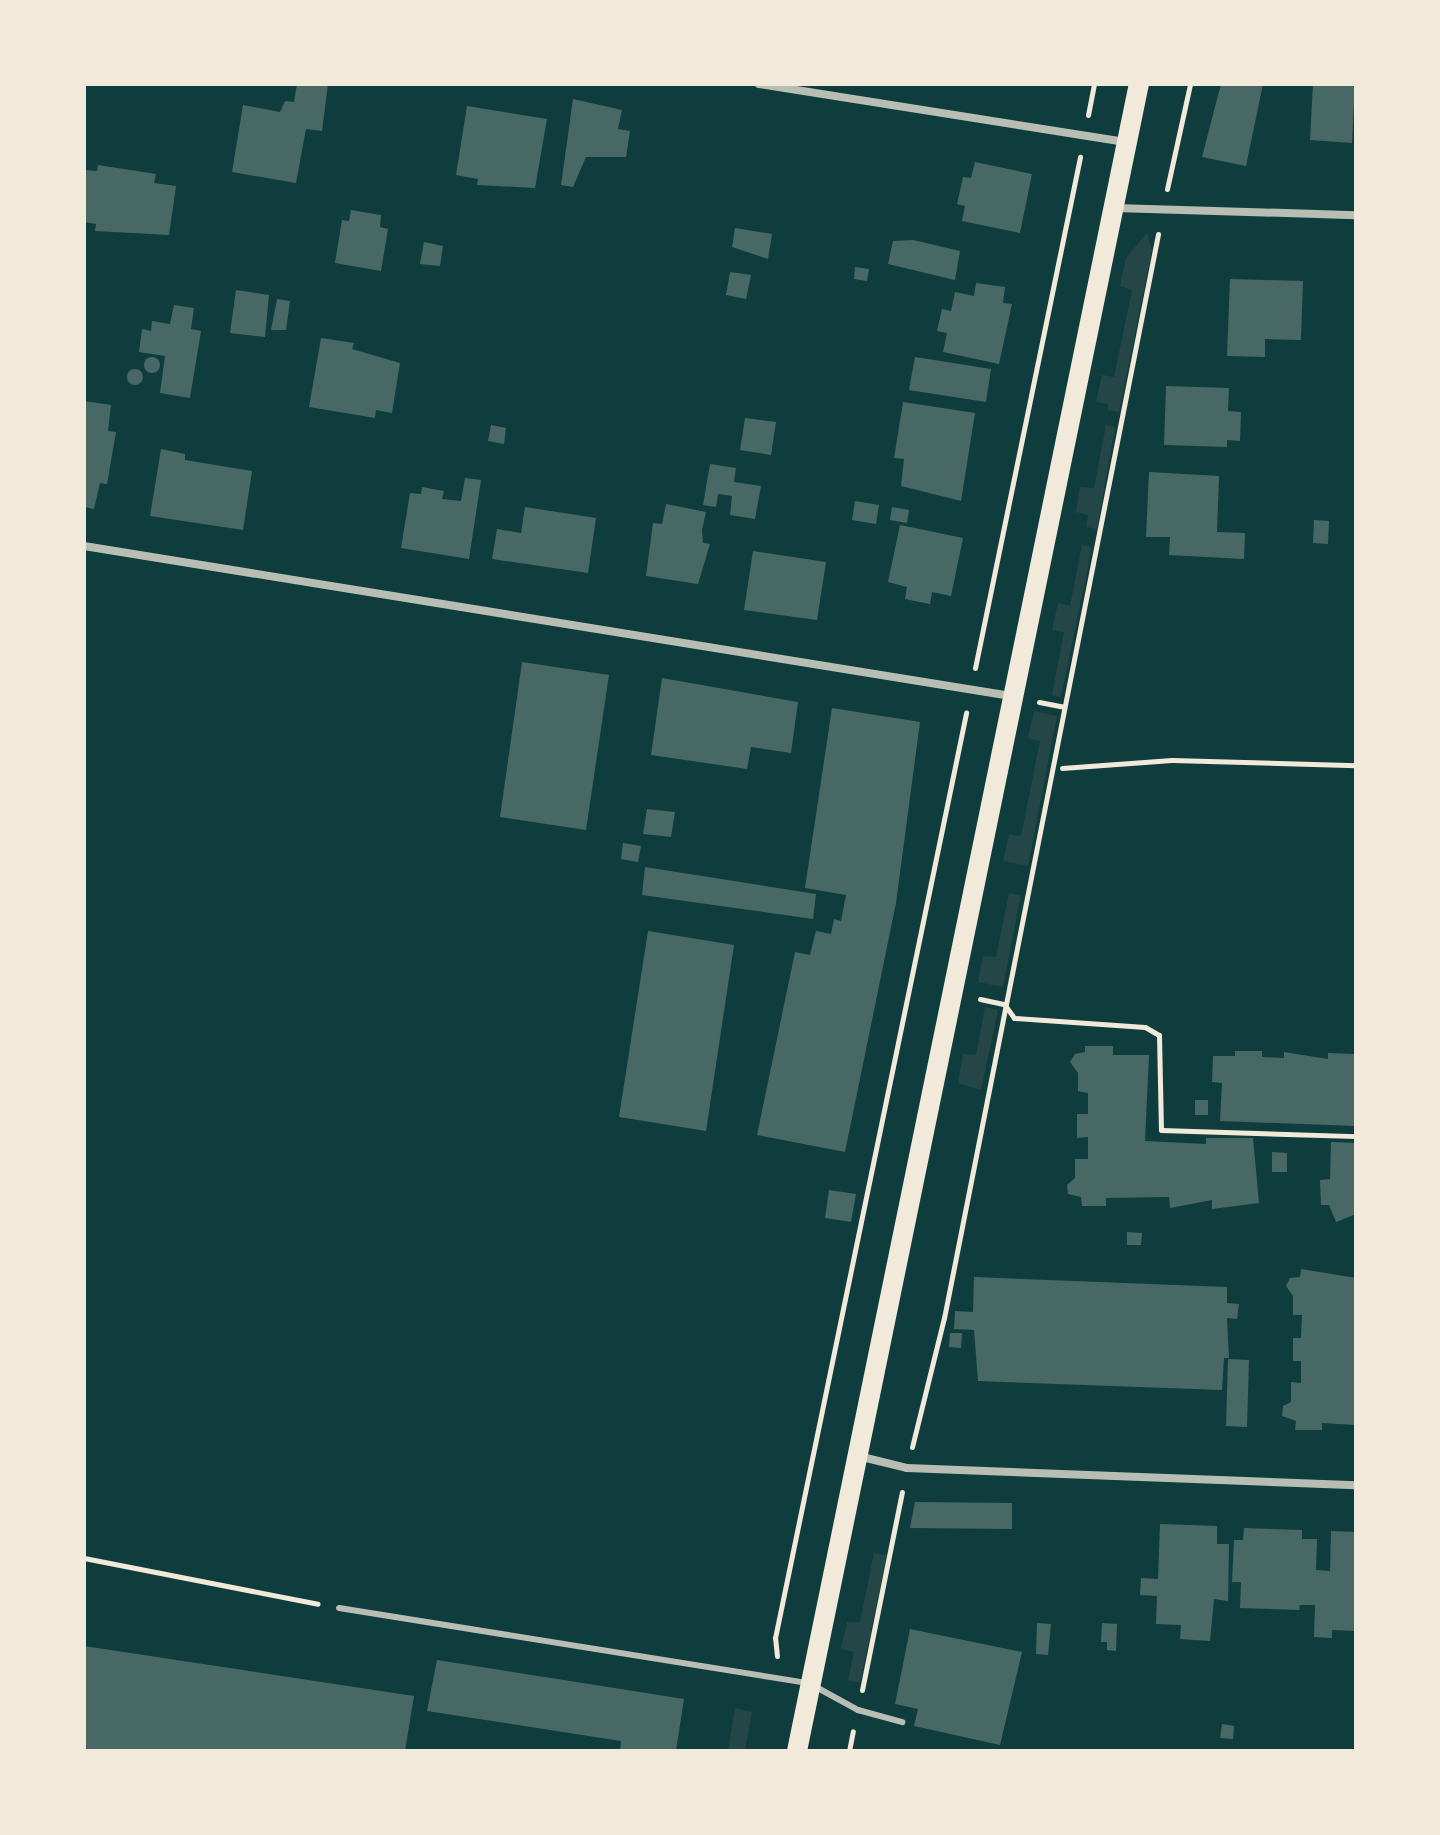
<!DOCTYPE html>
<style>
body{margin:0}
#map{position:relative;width:1440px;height:1835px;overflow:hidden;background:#0f3d3e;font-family:Poppins,sans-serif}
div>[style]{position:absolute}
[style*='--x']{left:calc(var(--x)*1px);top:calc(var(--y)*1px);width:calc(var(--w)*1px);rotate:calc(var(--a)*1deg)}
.green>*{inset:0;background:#244646}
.building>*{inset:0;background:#486865}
.round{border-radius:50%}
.path>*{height:5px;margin:-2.5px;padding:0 2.5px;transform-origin:2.5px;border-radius:2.5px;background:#f1e9da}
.service>*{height:6px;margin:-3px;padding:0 3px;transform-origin:3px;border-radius:3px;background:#b8beb3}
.minor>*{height:8px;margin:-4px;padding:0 4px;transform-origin:4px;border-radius:4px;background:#b8beb3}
.primary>*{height:20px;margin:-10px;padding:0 10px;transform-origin:10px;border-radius:10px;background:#f1e9da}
span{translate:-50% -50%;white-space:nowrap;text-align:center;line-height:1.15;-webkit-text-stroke:6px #f1e9da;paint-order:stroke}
.frame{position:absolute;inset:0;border:86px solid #f1e9da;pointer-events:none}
</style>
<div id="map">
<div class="green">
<i style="clip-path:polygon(1147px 233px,1152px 250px,1119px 412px,1108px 410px,1108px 404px,1096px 402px,1102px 375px,1114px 377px,1132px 290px,1120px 286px,1126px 258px)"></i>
<i style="clip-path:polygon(1106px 425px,1115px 427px,1097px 529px,1086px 527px,1088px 515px,1076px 512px,1080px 487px,1094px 488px)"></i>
<i style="clip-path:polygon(1082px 545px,1092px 547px,1061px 697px,1052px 695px,1064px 632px,1052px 630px,1058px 603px,1070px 606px)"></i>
<i style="clip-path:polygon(1034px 711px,1057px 716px,1028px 866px,1003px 861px,1009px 834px,1021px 836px,1040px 741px,1028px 738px)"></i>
<i style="clip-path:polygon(1009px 893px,1021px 895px,1003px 987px,978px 982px,983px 956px,996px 957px)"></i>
<i style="clip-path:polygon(985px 1007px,998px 1010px,981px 1090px,958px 1083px,963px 1054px,976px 1055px)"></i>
<i style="clip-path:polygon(874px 1553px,887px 1555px,860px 1683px,848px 1680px,854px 1652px,841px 1649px,847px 1622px,860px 1622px)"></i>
<i style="clip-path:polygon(735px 1708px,752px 1712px,745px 1751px,728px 1751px)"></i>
</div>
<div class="building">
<i style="clip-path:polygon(297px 84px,328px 84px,322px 131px,306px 129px,296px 183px,232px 172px,243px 105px,280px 112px,285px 101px,294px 102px)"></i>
<i style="clip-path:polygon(1221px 84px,1263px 84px,1246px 166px,1202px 157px)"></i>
<i style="clip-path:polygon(1313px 84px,1355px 84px,1352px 143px,1310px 140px)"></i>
<i style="clip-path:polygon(573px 99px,622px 110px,618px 129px,630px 131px,626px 157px,586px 157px,573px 187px,561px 185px)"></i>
<i style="clip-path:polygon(467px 106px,547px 119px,535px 188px,477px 185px,478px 179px,456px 175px)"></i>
<i style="clip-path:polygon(975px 162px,1032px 174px,1020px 233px,962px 221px,965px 206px,957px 204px,963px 177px,971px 178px)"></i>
<i style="clip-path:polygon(98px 165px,156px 174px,154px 183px,176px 186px,169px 235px,95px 231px,96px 224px,84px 222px,84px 170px,97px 171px)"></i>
<i style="clip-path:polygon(351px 210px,381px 215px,380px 227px,388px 229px,381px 271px,335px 263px,342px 220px,349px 221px)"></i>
<i style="clip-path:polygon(735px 228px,772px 234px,768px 259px,732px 247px)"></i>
<i style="clip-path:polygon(913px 240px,960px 251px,955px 280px,888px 264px,893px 241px)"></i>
<i style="clip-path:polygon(424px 242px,443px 246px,440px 266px,420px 264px)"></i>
<i style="clip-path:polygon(855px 267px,869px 269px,867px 281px,854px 279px)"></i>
<i style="clip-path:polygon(730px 272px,751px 275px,746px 299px,726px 295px)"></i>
<i style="clip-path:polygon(1230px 279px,1303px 281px,1301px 340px,1265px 339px,1265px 357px,1227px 356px)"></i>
<i style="clip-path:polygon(976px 283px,1005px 287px,1003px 303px,1012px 304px,999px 364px,943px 352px,947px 333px,937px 331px,942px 309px,951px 311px,955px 292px,974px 296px)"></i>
<i style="clip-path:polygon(236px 290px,269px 295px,265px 337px,230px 333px)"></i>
<i style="clip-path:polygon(277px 299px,290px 301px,286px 330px,271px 330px)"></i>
<i style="clip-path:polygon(174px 305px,194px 308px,191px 329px,201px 331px,190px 398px,160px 393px,165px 356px,139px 352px,142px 329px,151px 331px,152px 321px,170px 324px)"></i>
<i style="clip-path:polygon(321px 338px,354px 343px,352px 349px,400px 363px,392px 413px,376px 410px,375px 418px,309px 407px)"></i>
<i style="clip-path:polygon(915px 357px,991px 369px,986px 402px,909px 390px)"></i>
<i class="round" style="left:144px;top:357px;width:16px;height:16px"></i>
<i class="round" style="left:127px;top:369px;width:16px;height:16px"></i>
<i style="clip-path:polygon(1166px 386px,1229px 388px,1228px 411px,1241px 412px,1240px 441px,1227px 440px,1227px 447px,1164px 445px)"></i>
<i style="clip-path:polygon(84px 401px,111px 405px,108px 431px,116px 432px,107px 484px,100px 483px,94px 509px,84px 507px)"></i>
<i style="clip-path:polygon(903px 402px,975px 413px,961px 501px,901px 486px,904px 459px,894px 458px)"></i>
<i style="clip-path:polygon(745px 418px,776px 422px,771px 455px,740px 450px)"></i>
<i style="clip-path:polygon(491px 425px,506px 428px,504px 444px,488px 441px)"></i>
<i style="clip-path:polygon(161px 449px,185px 454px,185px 460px,252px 471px,243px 530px,150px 516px)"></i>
<i style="clip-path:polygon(710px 464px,736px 468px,734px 482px,761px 486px,755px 519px,730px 515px,732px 496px,718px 494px,716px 507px,703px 505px)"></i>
<i style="clip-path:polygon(1149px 472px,1219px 476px,1217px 532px,1245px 533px,1244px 559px,1169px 555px,1170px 537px,1146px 537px)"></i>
<i style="clip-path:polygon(465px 478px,481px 480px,469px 559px,401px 548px,410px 493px,421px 494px,422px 487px,444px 491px,442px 499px,461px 501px)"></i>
<i style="clip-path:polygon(855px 501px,879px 505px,876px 524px,852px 520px)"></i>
<i style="clip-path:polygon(666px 504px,706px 512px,702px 530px,703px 543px,710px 544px,698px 584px,646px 576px,653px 523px,662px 524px)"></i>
<i style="clip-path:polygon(525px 507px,596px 518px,588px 573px,492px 559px,497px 529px,521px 533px)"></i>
<i style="clip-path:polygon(892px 507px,909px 510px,907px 523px,890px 520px)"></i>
<i style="clip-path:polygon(1314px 520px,1329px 521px,1328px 544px,1313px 543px)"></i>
<i style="clip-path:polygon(900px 525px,963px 538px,951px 596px,932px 592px,930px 604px,905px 599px,907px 587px,888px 582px)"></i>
<i style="clip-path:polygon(753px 551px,826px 562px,817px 620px,744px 610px)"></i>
<i style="clip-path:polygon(522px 662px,609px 675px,586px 830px,500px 817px)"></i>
<i style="clip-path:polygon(662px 678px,798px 702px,791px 753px,751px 747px,747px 769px,651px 755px)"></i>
<i style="clip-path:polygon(832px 708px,920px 722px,896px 903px,845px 1152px,757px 1135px,795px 952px,810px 955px,816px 931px,831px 934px,834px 919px,841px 921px,846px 895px,805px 888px)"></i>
<i style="clip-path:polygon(647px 809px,675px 812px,671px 837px,643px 834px)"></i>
<i style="clip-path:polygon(623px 843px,641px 846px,638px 862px,621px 859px)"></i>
<i style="clip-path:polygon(645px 867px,816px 894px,813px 919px,642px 895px)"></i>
<i style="clip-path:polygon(648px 931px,734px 945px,706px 1131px,619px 1117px)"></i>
<i style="clip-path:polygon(1085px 1046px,1113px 1046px,1113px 1055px,1149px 1055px,1145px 1141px,1206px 1144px,1206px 1138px,1253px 1138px,1259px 1203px,1212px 1209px,1212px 1200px,1170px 1208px,1169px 1197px,1106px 1198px,1106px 1206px,1082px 1206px,1081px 1197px,1068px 1194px,1067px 1185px,1075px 1178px,1075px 1159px,1088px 1159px,1088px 1137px,1077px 1138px,1077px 1114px,1088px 1114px,1088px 1093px,1078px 1091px,1078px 1073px,1070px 1062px,1075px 1054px,1085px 1052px)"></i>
<i style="clip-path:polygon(1235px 1051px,1262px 1051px,1262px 1057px,1284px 1058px,1284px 1052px,1328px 1059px,1328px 1053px,1354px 1054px,1356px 1126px,1220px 1121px,1222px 1083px,1212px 1082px,1213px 1056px,1235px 1056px)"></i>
<i style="clip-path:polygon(1195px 1100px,1208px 1100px,1208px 1115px,1195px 1115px)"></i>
<i style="clip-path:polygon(1331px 1142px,1356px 1143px,1356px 1214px,1336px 1222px,1329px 1205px,1321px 1205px,1320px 1180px,1330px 1179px)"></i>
<i style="clip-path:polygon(1272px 1152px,1287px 1153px,1287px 1172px,1272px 1172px)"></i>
<i style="clip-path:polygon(829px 1190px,856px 1194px,851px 1222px,825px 1218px)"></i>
<i style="clip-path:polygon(1127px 1232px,1142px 1233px,1141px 1245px,1127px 1245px)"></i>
<i style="clip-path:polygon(1301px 1269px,1356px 1278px,1356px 1425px,1322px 1423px,1322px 1430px,1295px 1430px,1296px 1421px,1282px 1416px,1283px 1406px,1291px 1402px,1291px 1382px,1301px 1383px,1301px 1361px,1293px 1361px,1293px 1338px,1301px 1338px,1302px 1315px,1293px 1315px,1293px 1296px,1286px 1286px,1290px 1278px,1300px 1277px)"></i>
<i style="clip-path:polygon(974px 1277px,1227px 1287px,1227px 1303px,1239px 1304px,1237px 1319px,1227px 1318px,1229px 1358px,1224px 1358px,1222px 1390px,978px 1381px,974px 1330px,954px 1329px,955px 1311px,973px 1312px)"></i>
<i style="clip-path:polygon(950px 1333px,962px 1333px,961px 1348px,949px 1347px)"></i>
<i style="clip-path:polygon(1228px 1359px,1249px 1360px,1247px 1427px,1226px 1426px)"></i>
<i style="clip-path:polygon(915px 1502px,1012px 1503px,1012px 1529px,910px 1528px)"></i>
<i style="clip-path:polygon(1160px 1524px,1217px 1526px,1217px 1544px,1229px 1544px,1228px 1601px,1214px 1599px,1210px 1641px,1180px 1639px,1181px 1625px,1156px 1624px,1157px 1596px,1140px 1595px,1141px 1578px,1158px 1579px)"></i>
<i style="clip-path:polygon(1244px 1528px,1302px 1530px,1302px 1539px,1317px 1539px,1316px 1570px,1330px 1571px,1331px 1531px,1356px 1532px,1356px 1631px,1332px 1630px,1332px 1638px,1314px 1637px,1315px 1605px,1300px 1605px,1299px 1610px,1240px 1608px,1241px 1582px,1232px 1582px,1234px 1540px,1243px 1540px)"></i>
<i style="clip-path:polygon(1037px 1623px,1051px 1624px,1048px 1655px,1036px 1654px)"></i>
<i style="clip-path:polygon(1102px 1623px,1117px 1624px,1116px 1651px,1107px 1650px,1107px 1642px,1101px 1642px)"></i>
<i style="clip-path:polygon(910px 1629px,1022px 1652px,1000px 1745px,914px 1726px,918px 1709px,895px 1704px)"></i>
<i style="clip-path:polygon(84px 1646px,414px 1696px,405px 1751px,84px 1751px)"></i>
<i style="clip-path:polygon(437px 1660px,684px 1699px,676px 1751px,620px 1751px,621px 1741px,427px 1711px)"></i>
<i style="clip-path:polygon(1222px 1724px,1234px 1726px,1233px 1739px,1220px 1738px)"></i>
</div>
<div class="path">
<i style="--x:1088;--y:115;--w:32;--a:-79"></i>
<i style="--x:1167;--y:189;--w:107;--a:-77.6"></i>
<i style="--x:975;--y:668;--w:522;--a:-78.39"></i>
<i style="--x:1039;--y:702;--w:25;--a:11"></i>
<i style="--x:1062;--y:768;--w:110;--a:-4.2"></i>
<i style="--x:1172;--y:760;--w:184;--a:1.6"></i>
<i style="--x:980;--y:999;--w:25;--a:12"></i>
<i style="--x:1004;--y:1004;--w:17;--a:54"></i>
<i style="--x:1014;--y:1018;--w:131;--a:3.9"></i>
<i style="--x:1145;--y:1027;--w:16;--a:30"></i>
<i style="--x:1159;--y:1035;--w:95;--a:88.8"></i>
<i style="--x:1161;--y:1130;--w:195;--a:1.8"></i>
<i style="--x:912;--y:1447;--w:133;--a:-76.1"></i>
<i style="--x:944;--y:1318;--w:1105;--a:-78.83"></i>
<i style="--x:84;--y:1558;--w:238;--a:11.1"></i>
<i style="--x:777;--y:1656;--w:18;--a:-96"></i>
<i style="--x:775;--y:1638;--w:945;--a:-78.33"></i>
<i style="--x:862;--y:1690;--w:202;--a:-78.6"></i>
<i style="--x:849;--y:1751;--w:20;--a:-79"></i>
</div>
<div class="service">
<i style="--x:339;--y:1608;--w:472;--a:9.1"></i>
<i style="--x:816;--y:1687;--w:48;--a:28.7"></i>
<i style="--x:858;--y:1710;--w:46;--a:15.3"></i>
</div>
<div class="minor">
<i style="--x:759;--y:84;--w:371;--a:9"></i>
<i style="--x:1115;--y:208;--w:241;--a:1.7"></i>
<i style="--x:84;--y:546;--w:939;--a:9.19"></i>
<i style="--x:858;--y:1456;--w:50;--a:13.8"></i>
<i style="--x:907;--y:1468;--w:449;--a:2.2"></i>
</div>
<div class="primary">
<i style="--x:797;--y:1751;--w:1702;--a:-78.41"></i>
</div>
<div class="frame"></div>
</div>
